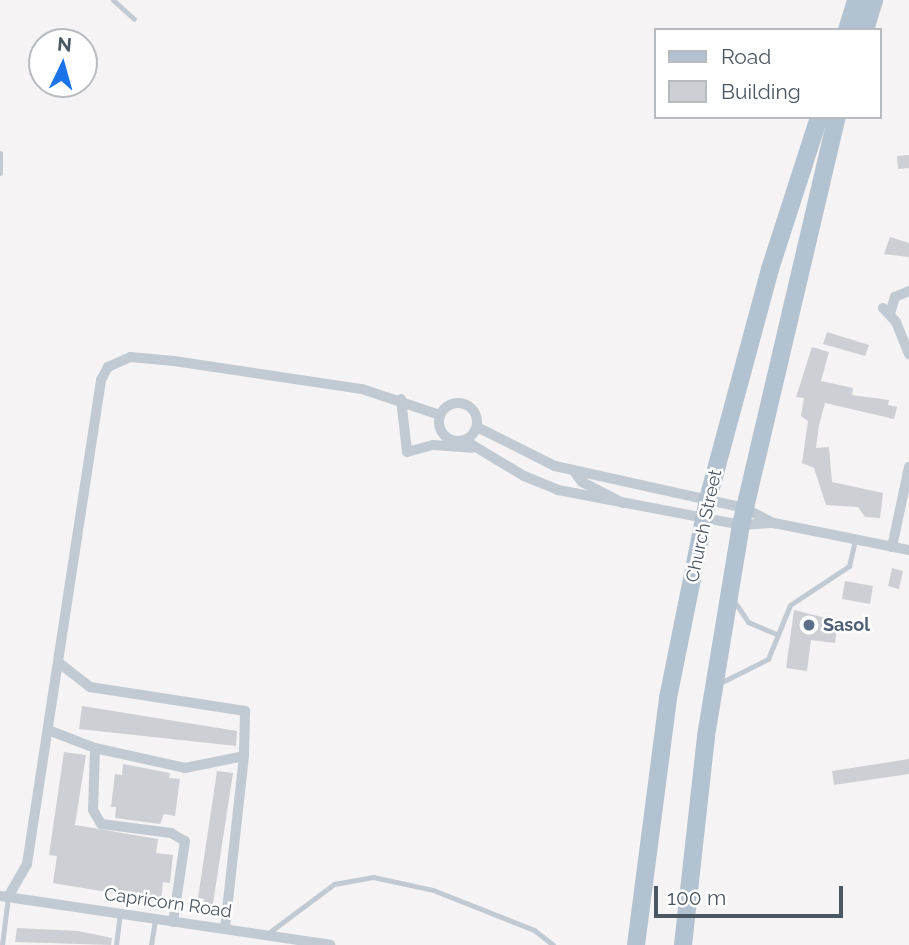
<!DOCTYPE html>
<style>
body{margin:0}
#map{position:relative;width:909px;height:945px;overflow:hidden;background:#f5f3f3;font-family:Raleway,sans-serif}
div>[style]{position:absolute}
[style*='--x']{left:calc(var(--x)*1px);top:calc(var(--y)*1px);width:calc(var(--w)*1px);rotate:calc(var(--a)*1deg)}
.building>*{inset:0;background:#cdcfd5}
.service>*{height:5px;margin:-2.5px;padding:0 2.5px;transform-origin:2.5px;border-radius:2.5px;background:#c1cad2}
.minor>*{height:10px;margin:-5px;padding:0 5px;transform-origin:5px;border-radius:5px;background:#c1cad2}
.minor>.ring{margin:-5px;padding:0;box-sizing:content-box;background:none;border:10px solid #c1cad2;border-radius:50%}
.primary>*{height:18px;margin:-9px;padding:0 9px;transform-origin:9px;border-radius:9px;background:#b3c2d1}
.dots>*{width:19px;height:19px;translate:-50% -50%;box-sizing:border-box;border:4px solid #fff;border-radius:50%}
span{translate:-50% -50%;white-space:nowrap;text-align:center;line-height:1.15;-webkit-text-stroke:5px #fff;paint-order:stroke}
.street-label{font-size:18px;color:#4a5661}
.service-label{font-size:18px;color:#4e5e75;font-weight:700}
.left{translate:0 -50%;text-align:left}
.legend{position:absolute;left:654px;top:28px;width:228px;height:91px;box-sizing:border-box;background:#fff;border:2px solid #b7bbc0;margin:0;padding:9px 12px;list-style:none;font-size:21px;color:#4a5661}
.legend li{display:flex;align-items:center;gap:14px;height:35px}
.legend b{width:35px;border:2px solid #b7bbc0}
.north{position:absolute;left:28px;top:28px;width:70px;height:70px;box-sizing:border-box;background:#fff;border:2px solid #b7bbc0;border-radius:50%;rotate:5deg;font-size:19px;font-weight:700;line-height:28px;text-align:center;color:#4a5661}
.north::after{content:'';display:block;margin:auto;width:24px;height:32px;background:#1a73e8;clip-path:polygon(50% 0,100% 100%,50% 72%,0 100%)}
.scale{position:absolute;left:654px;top:886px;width:189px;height:32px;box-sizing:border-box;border:4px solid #4a5661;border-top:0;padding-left:9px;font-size:21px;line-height:24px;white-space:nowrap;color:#4a5661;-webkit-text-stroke:5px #fff;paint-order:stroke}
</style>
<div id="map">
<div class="building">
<i style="clip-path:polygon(909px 155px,909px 168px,898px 169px,897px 156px)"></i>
<i style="clip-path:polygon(890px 237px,909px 243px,909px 257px,884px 254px)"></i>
<i style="clip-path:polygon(827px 332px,869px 345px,865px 356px,823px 344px)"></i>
<i style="clip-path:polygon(812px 347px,829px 352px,821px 381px,853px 388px,852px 395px,889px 400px,888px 405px,897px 407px,894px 419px,825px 403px,819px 425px,816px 448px,829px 447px,832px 482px,883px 493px,880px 518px,865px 517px,858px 507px,826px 505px,814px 468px,802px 463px,808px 421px,801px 416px,804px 398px,796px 397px)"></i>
<i style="clip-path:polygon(892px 568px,903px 571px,899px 589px,888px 586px)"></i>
<i style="clip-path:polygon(845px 581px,873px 586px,870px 604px,842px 599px)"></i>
<i style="clip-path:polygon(794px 610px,838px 621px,835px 643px,811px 640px,807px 671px,786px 668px)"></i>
<i style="clip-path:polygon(82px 706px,237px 731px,236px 746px,79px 729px)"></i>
<i style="clip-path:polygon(64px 752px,86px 755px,75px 825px,158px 839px,156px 853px,173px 855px,170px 883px,163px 882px,161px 901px,53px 883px,57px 856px,49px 855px)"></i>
<i style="clip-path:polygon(909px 759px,909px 774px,834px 785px,832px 771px)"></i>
<i style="clip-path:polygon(123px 764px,170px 773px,169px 778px,180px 779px,175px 816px,164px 814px,160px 824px,115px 818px,116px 807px,111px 807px,115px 774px,122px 775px)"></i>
<i style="clip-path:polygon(217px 771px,233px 773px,212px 910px,202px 909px,204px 899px,198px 898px)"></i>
<i style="clip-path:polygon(17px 928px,78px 931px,112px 938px,111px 945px,15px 942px)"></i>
</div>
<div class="service">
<i style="--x:113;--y:0;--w:28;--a:42"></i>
<i style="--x:0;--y:153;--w:20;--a:90"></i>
<i style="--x:734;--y:601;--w:25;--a:56"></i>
<i style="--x:748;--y:622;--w:30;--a:23"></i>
<i style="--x:720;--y:683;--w:54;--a:-26.6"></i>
<i style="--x:768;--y:659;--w:58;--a:-67.8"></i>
<i style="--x:790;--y:605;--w:71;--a:-33.5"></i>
<i style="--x:849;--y:566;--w:27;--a:-77"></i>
<i style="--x:267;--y:934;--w:84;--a:-36.7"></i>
<i style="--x:334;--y:884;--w:40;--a:-10"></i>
<i style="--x:373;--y:877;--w:61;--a:12.2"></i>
<i style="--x:433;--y:890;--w:109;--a:21.6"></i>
<i style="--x:534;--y:930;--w:24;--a:38"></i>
<i style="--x:2;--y:945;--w:48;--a:-82.9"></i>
<i style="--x:116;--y:945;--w:31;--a:-83"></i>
<i style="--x:151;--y:945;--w:25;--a:-81"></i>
</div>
<div class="minor">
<i style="--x:883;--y:308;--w:19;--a:47"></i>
<i style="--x:896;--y:322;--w:35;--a:68"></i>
<i style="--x:890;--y:314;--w:18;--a:-74"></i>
<i style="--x:895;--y:297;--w:15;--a:-23"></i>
<i style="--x:401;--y:399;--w:53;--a:83.5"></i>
<i style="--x:407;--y:452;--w:27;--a:-15"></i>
<i style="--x:433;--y:445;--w:39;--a:4"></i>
<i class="ring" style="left:439px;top:403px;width:28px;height:28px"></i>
<i style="--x:477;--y:427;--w:87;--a:26.6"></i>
<i style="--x:555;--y:466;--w:194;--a:12.5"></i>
<i style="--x:744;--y:508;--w:34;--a:27"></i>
<i style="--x:774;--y:523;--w:138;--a:11.3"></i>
<i style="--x:464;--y:440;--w:70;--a:31"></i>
<i style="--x:524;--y:476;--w:37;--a:22"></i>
<i style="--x:558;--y:490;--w:186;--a:10.8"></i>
<i style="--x:741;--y:525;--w:30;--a:-4"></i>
<i style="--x:573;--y:470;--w:15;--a:53"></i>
<i style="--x:582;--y:482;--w:46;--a:27.1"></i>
<i style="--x:892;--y:547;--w:82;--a:-78"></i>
<i style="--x:58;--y:662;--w:41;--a:38"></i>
<i style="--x:90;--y:687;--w:157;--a:8.8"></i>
<i style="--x:245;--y:711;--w:45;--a:91.3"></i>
<i style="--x:244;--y:756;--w:174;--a:96.3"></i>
<i style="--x:48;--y:730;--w:50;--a:21"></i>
<i style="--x:95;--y:748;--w:62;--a:91.8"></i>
<i style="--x:93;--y:810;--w:16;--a:60"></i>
<i style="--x:101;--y:824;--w:71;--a:7.3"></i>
<i style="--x:171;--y:833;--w:16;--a:30"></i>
<i style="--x:185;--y:841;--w:82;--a:98.4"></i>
<i style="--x:95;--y:748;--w:92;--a:12.5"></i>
<i style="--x:185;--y:768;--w:60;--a:-11.5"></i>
<i style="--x:0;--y:896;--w:334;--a:8.4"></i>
<i style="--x:8;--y:897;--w:38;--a:-60"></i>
<i style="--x:27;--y:864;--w:490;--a:-81.3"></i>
<i style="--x:101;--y:380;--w:15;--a:-62"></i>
<i style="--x:108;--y:367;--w:24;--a:-24"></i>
<i style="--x:130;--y:357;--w:44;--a:5.2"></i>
<i style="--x:174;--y:361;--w:190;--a:8.5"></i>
<i style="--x:362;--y:389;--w:82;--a:18.4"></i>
</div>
<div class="primary">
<i style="--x:847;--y:30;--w:31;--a:-73"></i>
<i style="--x:865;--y:30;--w:31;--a:-73"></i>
<i style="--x:636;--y:945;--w:249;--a:-82.6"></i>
<i style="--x:668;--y:698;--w:203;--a:-78.6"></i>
<i style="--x:708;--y:499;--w:238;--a:-74.9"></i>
<i style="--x:770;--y:269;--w:160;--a:-72.1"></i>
<i style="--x:683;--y:945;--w:210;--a:-83.7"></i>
<i style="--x:706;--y:736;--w:214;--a:-80.6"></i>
<i style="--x:741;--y:525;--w:419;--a:-76.8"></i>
</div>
<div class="dots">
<i style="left:809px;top:625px;background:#5c6f8a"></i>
</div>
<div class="street-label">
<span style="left:704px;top:526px;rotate:-78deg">Church Street</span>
<span style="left:168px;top:903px;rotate:8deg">Capricorn Road</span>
</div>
<div class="service-label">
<span class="left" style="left:823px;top:625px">Sasol</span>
</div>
<ul class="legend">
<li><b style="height:9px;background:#b3c2d1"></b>Road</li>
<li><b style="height:19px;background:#cdcfd5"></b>Building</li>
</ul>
<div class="north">N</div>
<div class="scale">100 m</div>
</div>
